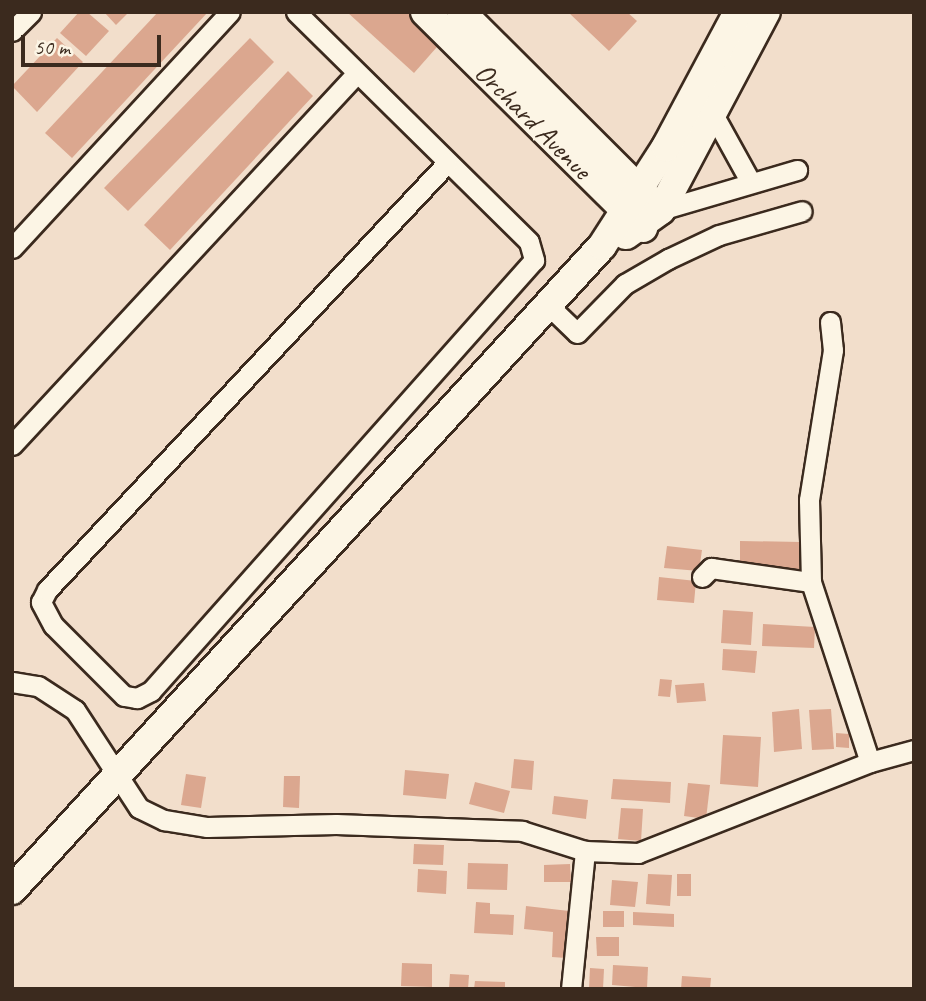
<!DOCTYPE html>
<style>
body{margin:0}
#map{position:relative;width:926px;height:1001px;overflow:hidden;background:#f2decb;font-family:Caveat,sans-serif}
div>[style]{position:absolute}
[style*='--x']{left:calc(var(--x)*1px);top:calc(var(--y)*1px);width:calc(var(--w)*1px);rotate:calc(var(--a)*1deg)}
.building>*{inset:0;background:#dba78f}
.roads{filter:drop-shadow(2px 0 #3b2a1e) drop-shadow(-2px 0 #3b2a1e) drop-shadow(0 2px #3b2a1e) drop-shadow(0 -2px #3b2a1e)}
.street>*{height:19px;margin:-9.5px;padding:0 9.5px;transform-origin:9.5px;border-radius:9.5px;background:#fcf5e5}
.secondary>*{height:28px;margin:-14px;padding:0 14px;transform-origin:14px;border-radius:14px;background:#fcf5e5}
span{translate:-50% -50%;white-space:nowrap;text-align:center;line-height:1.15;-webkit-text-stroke:5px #fcf5e5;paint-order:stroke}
.street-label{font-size:28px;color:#3b2a1e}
.frame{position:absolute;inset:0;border:14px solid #3b2a1e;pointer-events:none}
.scale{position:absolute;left:21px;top:35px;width:140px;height:32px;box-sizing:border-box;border:4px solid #3b2a1e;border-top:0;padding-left:9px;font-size:21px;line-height:24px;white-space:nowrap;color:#3b2a1e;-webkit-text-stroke:5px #fcf5e5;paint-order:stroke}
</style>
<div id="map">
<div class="building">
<i style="clip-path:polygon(79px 12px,87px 12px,109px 31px,86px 56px,60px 33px)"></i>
<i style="clip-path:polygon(104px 12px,129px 12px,116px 25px)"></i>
<i style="clip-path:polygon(158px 12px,208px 12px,72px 158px,45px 133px)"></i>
<i style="clip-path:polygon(347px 12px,415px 12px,444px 39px,414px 73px)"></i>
<i style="clip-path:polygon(568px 12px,627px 12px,637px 21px,609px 51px)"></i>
<i style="clip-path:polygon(57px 38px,83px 62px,37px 112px,12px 86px)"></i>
<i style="clip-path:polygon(250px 38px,274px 62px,128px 211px,104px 188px)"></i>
<i style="clip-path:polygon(288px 71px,313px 96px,170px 250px,144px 225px)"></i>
<i style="clip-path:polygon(740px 541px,801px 542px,801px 569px,740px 568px)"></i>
<i style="clip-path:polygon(667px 546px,702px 550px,699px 571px,664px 568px)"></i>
<i style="clip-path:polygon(659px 577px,696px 581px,694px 603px,657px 600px)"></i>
<i style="clip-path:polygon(723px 610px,753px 612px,751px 645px,721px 643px)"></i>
<i style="clip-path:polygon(763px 624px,815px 627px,814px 648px,762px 646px)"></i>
<i style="clip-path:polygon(723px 649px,757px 651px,755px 673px,722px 670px)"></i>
<i style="clip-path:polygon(660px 679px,672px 680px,670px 697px,658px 696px)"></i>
<i style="clip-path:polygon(704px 683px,706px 701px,677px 703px,675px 685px)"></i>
<i style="clip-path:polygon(799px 709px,802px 749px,774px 752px,772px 712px)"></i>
<i style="clip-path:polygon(831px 709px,834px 749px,812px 750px,809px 710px)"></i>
<i style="clip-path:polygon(836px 733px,849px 734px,849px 748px,836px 747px)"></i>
<i style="clip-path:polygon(723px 735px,761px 737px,758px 787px,720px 784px)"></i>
<i style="clip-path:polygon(514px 759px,534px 761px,532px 790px,511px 788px)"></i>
<i style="clip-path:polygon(405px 770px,449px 774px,446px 799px,403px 795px)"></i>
<i style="clip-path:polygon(186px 774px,206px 777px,201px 808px,181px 805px)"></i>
<i style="clip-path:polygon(284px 776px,300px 776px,299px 808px,283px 807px)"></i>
<i style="clip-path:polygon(613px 779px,671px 782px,670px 803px,611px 799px)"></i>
<i style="clip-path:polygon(475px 782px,510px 791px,504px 813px,469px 804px)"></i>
<i style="clip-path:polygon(688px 783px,710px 785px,706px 819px,684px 816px)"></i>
<i style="clip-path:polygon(554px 796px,588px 800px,586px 819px,552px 814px)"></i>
<i style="clip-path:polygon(621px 808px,643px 809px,641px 841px,618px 839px)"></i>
<i style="clip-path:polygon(414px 844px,444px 845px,443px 865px,413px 864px)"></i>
<i style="clip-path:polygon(468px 863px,508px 864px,507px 890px,467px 889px)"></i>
<i style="clip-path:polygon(570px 864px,571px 882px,544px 882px,544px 865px)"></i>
<i style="clip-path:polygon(418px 869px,447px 871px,446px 894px,417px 892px)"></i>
<i style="clip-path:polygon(648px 874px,672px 875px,670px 906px,646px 904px)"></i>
<i style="clip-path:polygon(677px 874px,691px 874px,691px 896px,677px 896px)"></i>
<i style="clip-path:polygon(612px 880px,638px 882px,635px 907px,610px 905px)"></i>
<i style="clip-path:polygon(476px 902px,490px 903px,490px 914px,514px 915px,513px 935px,474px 933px)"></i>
<i style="clip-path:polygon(526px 906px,569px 911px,566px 958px,552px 957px,553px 932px,524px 929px)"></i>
<i style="clip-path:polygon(603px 911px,624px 911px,624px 927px,603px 927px)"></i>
<i style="clip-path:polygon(633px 912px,674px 914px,674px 927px,633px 925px)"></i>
<i style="clip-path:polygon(596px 937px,619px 937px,619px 956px,597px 956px)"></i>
<i style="clip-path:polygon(402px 963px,432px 964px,432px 987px,401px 986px)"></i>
<i style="clip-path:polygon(613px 965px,648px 967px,647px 988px,612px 985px)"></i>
<i style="clip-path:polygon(590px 968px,604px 969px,603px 989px,589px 989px)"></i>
<i style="clip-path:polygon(450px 974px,469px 975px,468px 989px,449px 989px)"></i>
<i style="clip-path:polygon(682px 976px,711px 978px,710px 989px,681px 989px)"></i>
<i style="clip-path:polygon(475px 981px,505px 982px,505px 989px,474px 989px)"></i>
</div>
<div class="roads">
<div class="street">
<i style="--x:296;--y:12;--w:327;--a:44.6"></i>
<i style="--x:529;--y:242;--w:19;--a:74"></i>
<i style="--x:534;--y:260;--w:577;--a:131.63"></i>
<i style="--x:151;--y:691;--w:16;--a:153"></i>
<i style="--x:137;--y:698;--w:13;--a:-171"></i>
<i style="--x:124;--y:696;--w:100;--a:-135"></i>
<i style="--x:53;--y:625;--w:26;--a:-118"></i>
<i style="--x:41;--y:602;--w:13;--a:-63"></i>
<i style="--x:47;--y:590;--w:585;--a:-46.87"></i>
<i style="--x:12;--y:31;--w:27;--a:-45"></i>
<i style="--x:713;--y:114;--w:77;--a:61.1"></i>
<i style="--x:661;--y:210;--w:142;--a:-16.4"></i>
<i style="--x:12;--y:248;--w:321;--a:-47.3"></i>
<i style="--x:548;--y:305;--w:40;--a:44"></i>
<i style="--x:577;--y:333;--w:69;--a:-45.6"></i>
<i style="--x:625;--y:284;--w:50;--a:-30.2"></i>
<i style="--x:668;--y:259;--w:56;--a:-25.2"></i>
<i style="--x:719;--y:235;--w:86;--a:-16.1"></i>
<i style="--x:830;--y:322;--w:28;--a:84"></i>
<i style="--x:833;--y:350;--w:152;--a:99.1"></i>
<i style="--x:809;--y:500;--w:82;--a:88.6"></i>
<i style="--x:811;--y:582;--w:189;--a:71.9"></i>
<i style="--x:12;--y:445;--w:507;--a:-47.16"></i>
<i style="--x:702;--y:577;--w:13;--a:-45"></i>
<i style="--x:711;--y:568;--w:101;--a:8"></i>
<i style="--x:12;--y:682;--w:26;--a:9"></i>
<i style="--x:38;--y:686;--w:44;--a:33"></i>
<i style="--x:75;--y:710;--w:117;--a:56.9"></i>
<i style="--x:139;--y:808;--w:28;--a:26"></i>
<i style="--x:164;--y:820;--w:44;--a:9.2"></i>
<i style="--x:207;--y:827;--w:129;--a:-1.3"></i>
<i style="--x:336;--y:824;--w:163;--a:2.1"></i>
<i style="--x:499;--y:830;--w:23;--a:2"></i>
<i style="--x:522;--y:831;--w:66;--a:17.6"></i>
<i style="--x:585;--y:851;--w:53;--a:2.2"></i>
<i style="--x:638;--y:853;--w:249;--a:-21.4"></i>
<i style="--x:870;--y:762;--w:46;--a:-15.3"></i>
<i style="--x:571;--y:989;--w:139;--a:-84.2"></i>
</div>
<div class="secondary">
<i style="--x:425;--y:12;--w:307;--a:44.7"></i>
<i style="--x:461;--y:12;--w:271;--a:44.9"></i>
<i style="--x:626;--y:235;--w:43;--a:-35.5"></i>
<i style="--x:661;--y:210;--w:224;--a:-62.1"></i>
<i style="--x:12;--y:890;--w:873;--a:-47.51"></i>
<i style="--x:602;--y:246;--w:118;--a:-57.1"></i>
<i style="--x:666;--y:147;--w:153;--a:-61.9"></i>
</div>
</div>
<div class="street-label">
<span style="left:533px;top:121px;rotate:45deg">Orchard Avenue</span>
</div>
<div class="frame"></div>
<div class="scale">50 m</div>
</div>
